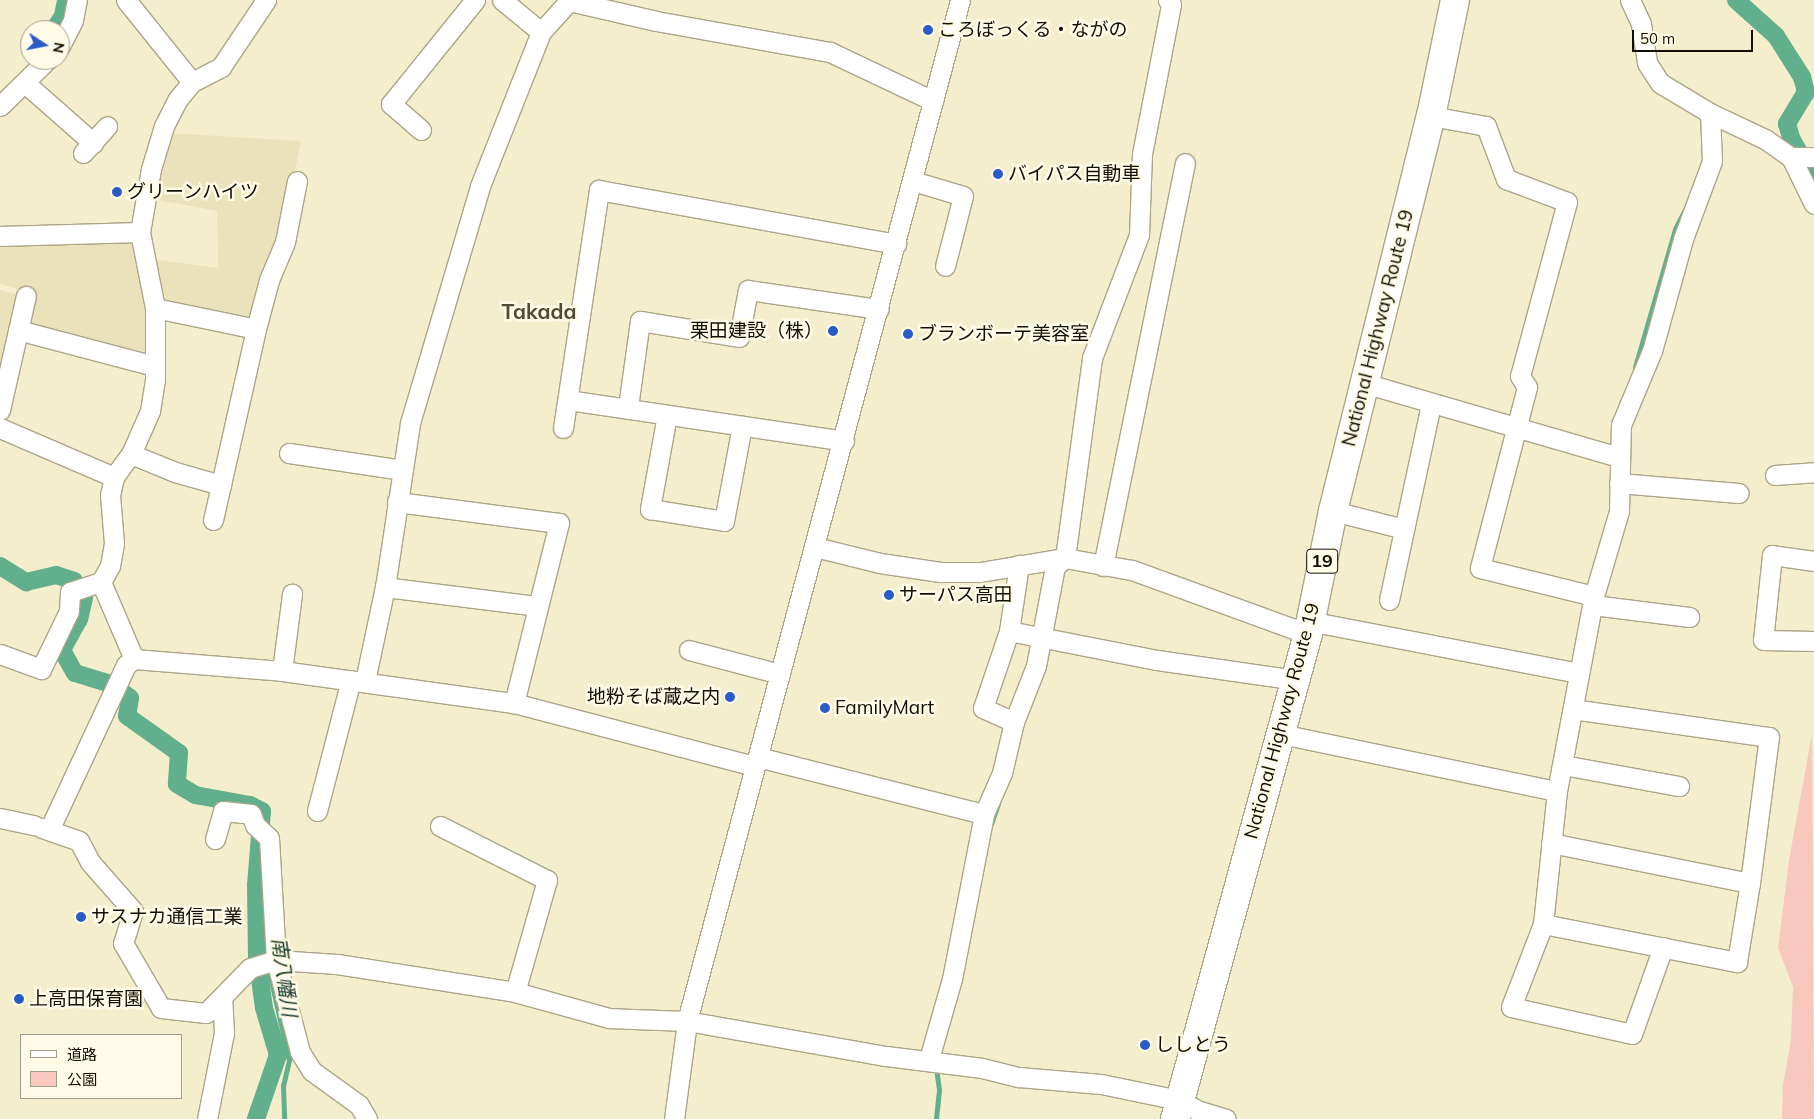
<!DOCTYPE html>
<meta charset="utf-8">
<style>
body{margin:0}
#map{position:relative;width:1814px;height:1119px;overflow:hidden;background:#f4eecd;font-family:Mulish,"Noto Sans JP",sans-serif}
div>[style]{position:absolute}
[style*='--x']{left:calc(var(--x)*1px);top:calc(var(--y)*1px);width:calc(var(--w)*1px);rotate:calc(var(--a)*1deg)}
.built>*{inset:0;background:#eae2ba}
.green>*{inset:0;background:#f8c8bf}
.stream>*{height:5px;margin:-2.5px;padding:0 2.5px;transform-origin:2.5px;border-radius:2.5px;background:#61af8c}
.canal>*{height:18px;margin:-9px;padding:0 9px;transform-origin:9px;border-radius:9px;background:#61af8c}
.roads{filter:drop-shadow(1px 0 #aca587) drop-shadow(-1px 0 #aca587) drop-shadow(0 1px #aca587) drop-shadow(0 -1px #aca587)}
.minor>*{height:19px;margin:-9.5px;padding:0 9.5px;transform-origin:9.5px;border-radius:9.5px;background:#fff}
.highway>*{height:28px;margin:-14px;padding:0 14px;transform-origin:14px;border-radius:14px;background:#fff}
.dots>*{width:14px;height:14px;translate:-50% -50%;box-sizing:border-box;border:2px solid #fffbe7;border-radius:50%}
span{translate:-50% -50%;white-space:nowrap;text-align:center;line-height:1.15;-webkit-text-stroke:5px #fffbe7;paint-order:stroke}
.shield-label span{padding:1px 4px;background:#fffbe7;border:1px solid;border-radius:4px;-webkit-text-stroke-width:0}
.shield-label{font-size:18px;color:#110e04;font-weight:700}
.poi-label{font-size:19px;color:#110e04}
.left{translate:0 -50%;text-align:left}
.right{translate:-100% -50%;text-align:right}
.street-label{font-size:19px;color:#110e04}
.water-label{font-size:20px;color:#15392a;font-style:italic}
.quarter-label{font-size:21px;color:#514b30;font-weight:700}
.legend{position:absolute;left:20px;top:1034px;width:162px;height:65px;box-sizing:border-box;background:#fffbe7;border:1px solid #a09c8c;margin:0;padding:6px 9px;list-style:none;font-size:15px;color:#110e04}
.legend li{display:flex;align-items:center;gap:10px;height:25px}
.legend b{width:25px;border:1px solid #a09c8c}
.north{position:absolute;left:20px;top:20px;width:50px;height:50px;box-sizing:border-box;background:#fffbe7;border:1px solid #a09c8c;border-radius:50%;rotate:101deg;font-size:14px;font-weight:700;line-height:20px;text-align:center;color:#110e04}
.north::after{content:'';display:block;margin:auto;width:18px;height:22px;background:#295bc9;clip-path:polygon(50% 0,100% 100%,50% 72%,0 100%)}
.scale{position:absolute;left:1632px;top:30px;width:121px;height:22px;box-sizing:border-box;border:2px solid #110e04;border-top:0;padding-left:6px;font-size:15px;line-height:18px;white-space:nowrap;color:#110e04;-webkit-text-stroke:4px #fffbe7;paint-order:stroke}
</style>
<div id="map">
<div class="built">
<i style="clip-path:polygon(167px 133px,301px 141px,281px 240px,253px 324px,159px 302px,152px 259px,218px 268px,217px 211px,152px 199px)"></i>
<i style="clip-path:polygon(133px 237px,148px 302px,149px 360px,26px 325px,32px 293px,0 284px,0 240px)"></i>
<i style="clip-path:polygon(0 290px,22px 295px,0 394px)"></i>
</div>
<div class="green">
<i style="clip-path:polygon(1812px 734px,1814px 1119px,1782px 1119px,1783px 1085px,1791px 1040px,1793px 987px,1778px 948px,1789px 860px)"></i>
</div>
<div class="stream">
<i style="--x:1635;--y:367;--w:144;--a:-73.8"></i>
<i style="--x:1675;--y:229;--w:27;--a:-63"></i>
<i style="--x:991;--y:824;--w:21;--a:-71"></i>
<i style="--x:268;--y:967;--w:95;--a:77.3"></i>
<i style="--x:289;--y:1060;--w:26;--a:103"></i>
<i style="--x:283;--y:1085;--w:34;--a:88"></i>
<i style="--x:936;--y:1068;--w:22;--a:82"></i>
<i style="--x:939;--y:1090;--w:29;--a:96"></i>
</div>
<div class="canal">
<i style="--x:1736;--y:0;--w:54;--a:42"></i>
<i style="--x:1776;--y:36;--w:49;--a:57.6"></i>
<i style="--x:1802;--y:77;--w:16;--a:75"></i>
<i style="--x:1806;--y:92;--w:37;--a:121"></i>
<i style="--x:1787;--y:124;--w:17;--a:73"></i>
<i style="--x:1792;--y:140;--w:44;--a:59.9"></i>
<i style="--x:54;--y:30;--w:17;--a:-57"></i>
<i style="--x:63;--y:16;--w:16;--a:-79"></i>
<i style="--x:0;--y:566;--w:31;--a:32"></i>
<i style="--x:26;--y:582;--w:31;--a:-13"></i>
<i style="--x:56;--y:575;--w:19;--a:18"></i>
<i style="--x:84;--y:598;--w:22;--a:103"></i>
<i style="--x:79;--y:619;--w:35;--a:119"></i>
<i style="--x:62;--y:650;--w:26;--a:61"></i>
<i style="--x:75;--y:673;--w:37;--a:17"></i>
<i style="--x:122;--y:692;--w:10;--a:37"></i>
<i style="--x:130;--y:698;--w:18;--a:99"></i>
<i style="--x:127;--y:716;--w:64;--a:35.4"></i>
<i style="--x:179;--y:753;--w:31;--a:94"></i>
<i style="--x:177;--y:784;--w:21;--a:31"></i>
<i style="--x:195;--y:795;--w:56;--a:10.3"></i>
<i style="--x:250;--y:805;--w:13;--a:27"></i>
<i style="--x:262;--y:811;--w:74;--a:94.6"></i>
<i style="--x:256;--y:885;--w:72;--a:89.2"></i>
<i style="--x:257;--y:957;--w:51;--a:82.2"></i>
<i style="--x:264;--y:1008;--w:49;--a:73.4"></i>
<i style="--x:278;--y:1055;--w:68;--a:109"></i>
</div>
<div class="roads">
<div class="minor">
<i style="--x:126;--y:0;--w:105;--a:51.2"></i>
<i style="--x:502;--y:0;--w:50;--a:39.4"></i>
<i style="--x:1630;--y:0;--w:26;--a:65"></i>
<i style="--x:1641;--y:24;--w:39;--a:81"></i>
<i style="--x:1647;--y:63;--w:24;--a:57"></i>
<i style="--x:1660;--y:83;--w:58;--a:31"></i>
<i style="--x:1710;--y:113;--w:61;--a:25.3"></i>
<i style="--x:1765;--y:139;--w:32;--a:35"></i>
<i style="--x:1791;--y:157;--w:52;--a:63.9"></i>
<i style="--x:60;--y:46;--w:29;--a:-63"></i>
<i style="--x:73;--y:20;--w:20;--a:-79"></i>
<i style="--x:25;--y:83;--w:91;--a:41.4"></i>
<i style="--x:0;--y:106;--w:66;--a:-44.4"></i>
<i style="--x:1431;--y:116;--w:56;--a:10.3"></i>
<i style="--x:1486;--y:126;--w:57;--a:69.3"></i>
<i style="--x:1506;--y:179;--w:65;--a:20.7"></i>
<i style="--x:1567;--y:202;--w:180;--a:105.1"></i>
<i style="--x:1520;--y:376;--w:13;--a:58"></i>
<i style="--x:1527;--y:387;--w:187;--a:104.6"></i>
<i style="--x:1480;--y:568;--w:117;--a:13.8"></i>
<i style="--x:421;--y:130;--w:40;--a:-139"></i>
<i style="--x:391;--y:104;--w:134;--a:-51.1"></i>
<i style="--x:83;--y:153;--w:36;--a:-48"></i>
<i style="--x:1791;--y:157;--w:23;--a:0"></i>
<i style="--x:913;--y:181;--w:52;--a:16.7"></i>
<i style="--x:963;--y:196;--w:72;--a:104.4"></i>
<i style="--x:0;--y:236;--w:140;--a:-1.6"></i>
<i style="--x:155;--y:308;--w:103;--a:11.7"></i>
<i style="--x:18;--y:330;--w:141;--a:14.8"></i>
<i style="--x:1364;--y:383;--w:265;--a:16.2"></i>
<i style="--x:568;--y:400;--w:279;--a:8.4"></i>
<i style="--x:628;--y:407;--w:87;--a:-82.1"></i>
<i style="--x:640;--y:321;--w:100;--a:9.2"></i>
<i style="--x:739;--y:337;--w:48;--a:-79.2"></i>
<i style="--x:748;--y:290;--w:132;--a:8.3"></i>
<i style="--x:0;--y:410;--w:117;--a:-77.2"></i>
<i style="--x:667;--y:415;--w:96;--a:100.3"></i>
<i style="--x:650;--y:509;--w:75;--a:9.2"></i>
<i style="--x:724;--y:521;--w:97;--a:-79.3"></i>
<i style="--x:0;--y:428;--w:124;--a:23.3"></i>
<i style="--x:563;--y:428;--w:241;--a:-81.4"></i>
<i style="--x:599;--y:190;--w:302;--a:10.3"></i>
<i style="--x:289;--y:453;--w:115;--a:8.5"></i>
<i style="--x:131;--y:454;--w:48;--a:22.2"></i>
<i style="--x:175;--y:472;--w:48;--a:15.8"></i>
<i style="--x:1775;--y:475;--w:39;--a:-4"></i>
<i style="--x:1619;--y:483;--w:120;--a:4.8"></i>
<i style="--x:397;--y:502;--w:163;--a:7.4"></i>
<i style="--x:559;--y:523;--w:186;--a:104"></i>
<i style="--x:1333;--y:511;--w:73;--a:14.2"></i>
<i style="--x:213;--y:520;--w:196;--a:-77.3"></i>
<i style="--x:256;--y:329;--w:51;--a:-75.1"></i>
<i style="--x:269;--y:280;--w:41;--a:-67.2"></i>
<i style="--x:285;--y:242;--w:62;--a:-78.9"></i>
<i style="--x:815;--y:547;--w:67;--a:13.8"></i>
<i style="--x:880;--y:563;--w:61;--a:8.5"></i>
<i style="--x:940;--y:572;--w:40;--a:0"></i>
<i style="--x:980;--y:572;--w:86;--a:-9.4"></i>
<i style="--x:1065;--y:558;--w:68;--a:10.2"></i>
<i style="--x:1132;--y:570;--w:187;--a:20"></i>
<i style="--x:1814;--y:561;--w:42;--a:-171.9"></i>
<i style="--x:1772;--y:555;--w:85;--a:96"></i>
<i style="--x:1763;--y:640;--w:51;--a:1.1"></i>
<i style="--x:1103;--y:566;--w:411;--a:-78.5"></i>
<i style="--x:101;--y:582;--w:18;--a:-61"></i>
<i style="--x:110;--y:566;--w:23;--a:-80"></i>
<i style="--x:114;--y:543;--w:48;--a:-94.8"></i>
<i style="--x:110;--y:495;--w:18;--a:-77"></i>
<i style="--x:114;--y:477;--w:29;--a:-54"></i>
<i style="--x:131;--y:454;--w:47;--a:-66.2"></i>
<i style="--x:150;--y:411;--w:31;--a:-81"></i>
<i style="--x:155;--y:380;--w:72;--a:-90"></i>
<i style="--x:155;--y:308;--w:77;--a:-101.2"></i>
<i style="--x:140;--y:232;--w:64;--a:-80.1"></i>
<i style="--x:151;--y:169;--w:45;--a:-73.2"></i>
<i style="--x:164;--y:126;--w:30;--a:-63"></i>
<i style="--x:178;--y:99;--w:22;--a:-51"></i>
<i style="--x:192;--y:82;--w:33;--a:-27"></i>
<i style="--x:221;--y:67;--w:81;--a:-56.1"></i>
<i style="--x:385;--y:587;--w:153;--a:7.1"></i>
<i style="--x:1389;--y:600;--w:200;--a:-77.9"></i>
<i style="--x:1593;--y:605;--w:97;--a:7.1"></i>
<i style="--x:1309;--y:621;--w:275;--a:10.9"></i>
<i style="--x:1009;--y:631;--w:151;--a:11.1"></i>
<i style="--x:1157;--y:660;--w:140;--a:8.2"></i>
<i style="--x:689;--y:650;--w:94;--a:14.8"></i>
<i style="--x:0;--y:654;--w:44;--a:20.1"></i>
<i style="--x:41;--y:669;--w:64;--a:-64.2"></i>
<i style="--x:69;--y:611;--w:19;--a:-87"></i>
<i style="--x:70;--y:592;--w:33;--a:-18"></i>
<i style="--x:101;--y:582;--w:84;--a:66.8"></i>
<i style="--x:282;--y:671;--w:78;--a:-82.6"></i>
<i style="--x:365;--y:681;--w:96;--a:-78"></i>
<i style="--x:385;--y:587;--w:166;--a:-81.3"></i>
<i style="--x:410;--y:423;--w:247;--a:-73.5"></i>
<i style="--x:480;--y:186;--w:166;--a:-68.4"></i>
<i style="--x:541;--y:32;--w:42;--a:-47.9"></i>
<i style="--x:569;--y:1;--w:89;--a:12.9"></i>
<i style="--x:656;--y:21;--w:177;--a:10.1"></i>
<i style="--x:830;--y:52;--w:114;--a:25.4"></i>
<i style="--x:1014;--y:722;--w:34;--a:-156"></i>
<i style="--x:983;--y:708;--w:81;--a:-71.3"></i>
<i style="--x:1009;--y:631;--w:67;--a:-81.4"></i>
<i style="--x:1281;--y:734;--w:282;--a:11.7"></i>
<i style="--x:758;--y:757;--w:233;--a:14.2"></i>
<i style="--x:1563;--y:765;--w:118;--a:10.3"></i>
<i style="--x:317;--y:811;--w:135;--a:-75.5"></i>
<i style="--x:0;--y:818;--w:35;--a:12"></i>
<i style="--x:440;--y:826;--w:120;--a:26.8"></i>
<i style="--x:547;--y:880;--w:116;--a:105.9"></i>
<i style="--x:42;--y:828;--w:39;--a:19"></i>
<i style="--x:79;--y:841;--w:24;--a:62"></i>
<i style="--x:90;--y:862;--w:65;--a:48.7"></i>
<i style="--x:133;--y:911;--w:34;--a:107"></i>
<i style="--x:123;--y:943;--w:75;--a:59.7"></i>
<i style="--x:161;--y:1008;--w:45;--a:6.3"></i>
<i style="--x:206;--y:1013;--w:63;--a:-45.6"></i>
<i style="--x:250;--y:968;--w:27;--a:-17"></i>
<i style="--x:276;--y:960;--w:61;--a:3.8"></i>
<i style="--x:337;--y:964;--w:180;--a:8.9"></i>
<i style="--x:515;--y:992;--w:98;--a:15.5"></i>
<i style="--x:609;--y:1018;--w:78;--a:2.2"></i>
<i style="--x:687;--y:1021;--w:202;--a:10"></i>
<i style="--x:886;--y:1056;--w:97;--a:7.1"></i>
<i style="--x:982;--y:1068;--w:38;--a:14"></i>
<i style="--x:1019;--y:1077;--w:82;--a:4.9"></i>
<i style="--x:1101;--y:1084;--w:80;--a:11.6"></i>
<i style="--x:1179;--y:1100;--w:21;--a:29"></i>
<i style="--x:1197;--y:1110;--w:30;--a:17"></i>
<i style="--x:50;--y:828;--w:180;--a:-65"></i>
<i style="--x:126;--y:665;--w:10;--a:-37"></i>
<i style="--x:134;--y:659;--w:148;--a:4.6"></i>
<i style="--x:282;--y:671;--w:234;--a:7.9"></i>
<i style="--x:514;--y:703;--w:248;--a:14.7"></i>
<i style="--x:215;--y:839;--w:29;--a:-74"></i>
<i style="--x:223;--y:811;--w:28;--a:6"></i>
<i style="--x:251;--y:814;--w:12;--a:70"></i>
<i style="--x:255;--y:825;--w:19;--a:43"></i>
<i style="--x:269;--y:838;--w:122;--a:86.7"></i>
<i style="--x:276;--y:960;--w:95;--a:75.4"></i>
<i style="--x:300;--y:1052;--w:22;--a:58"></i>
<i style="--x:312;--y:1071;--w:58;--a:35.9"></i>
<i style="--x:359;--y:1105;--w:16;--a:60"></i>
<i style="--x:1551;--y:843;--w:203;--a:11.4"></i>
<i style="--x:1543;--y:924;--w:198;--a:11.1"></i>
<i style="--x:1737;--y:962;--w:80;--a:-80.7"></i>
<i style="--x:1750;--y:883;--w:147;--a:-82.6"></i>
<i style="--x:1769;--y:737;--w:198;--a:-171.9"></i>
<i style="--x:1663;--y:947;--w:92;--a:109.6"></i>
<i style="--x:1632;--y:1034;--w:124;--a:-167.4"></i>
<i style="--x:1511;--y:1007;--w:89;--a:-68.9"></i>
<i style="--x:1543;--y:924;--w:134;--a:-84"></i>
<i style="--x:1557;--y:791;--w:198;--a:-79.3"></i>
<i style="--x:1594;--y:596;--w:89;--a:-73.6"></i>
<i style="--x:1619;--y:511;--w:86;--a:-88.7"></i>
<i style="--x:1621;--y:425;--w:80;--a:-67.3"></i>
<i style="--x:1652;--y:351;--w:116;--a:-74.5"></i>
<i style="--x:1683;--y:239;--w:83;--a:-69.6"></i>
<i style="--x:1712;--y:161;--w:48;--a:-92.4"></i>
<i style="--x:929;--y:1059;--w:83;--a:-74"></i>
<i style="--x:952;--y:979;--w:168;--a:-79"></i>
<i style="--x:984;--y:814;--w:45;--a:-66.3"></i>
<i style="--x:1002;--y:773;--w:52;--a:-76.8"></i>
<i style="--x:1014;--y:722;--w:60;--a:-68.6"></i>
<i style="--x:1036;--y:666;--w:102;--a:-79.2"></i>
<i style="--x:1055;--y:566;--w:13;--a:-39"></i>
<i style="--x:1065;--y:558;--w:202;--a:-82.3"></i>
<i style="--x:1092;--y:358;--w:132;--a:-69.1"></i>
<i style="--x:1139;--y:235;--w:81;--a:-87.9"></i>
<i style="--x:1142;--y:154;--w:152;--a:-79"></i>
<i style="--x:1171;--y:5;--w:6;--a:-121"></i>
<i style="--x:207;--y:1119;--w:88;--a:-78.8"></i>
<i style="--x:224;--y:1033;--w:34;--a:-93"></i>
<i style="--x:674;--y:1119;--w:99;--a:-82.4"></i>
<i style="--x:687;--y:1021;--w:1057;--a:-75.03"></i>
</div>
<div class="highway">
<i style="--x:1175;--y:1119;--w:503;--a:-74.66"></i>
<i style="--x:1308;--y:634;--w:126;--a:-78.5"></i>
<i style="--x:1333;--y:511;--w:407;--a:-76.1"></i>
<i style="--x:1431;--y:116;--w:118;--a:-78.3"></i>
</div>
</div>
<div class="dots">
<i style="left:928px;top:30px;background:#295bc9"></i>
<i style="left:998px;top:174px;background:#295bc9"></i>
<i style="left:117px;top:192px;background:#295bc9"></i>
<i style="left:833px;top:331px;background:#295bc9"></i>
<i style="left:908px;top:334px;background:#295bc9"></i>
<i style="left:889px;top:595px;background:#295bc9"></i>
<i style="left:730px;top:697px;background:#295bc9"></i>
<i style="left:825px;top:708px;background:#295bc9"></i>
<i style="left:81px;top:917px;background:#295bc9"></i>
<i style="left:19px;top:999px;background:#295bc9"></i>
<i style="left:1145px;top:1045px;background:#295bc9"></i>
</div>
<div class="shield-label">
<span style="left:1322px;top:561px">19</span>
</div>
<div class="poi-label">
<span class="left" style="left:938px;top:30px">ころぼっくる・ながの</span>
<span class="left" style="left:1008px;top:174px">バイパス自動車</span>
<span class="left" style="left:127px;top:192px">グリーンハイツ</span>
<span class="right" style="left:823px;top:331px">栗田建設（株）</span>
<span class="left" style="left:918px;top:334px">ブランボーテ美容室</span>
<span class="left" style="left:899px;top:595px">サーパス高田</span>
<span class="right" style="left:720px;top:697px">地粉そば蔵之内</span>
<span class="left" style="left:835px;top:708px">FamilyMart</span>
<span class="left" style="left:91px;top:917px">サスナカ通信工業</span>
<span class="left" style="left:29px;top:999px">上高田保育園</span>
<span class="left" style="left:1155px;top:1045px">ししとう</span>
</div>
<div class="street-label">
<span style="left:1378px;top:328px;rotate:-76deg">National Highway Route 19</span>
<span style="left:1282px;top:721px;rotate:-75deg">National Highway Route 19</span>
</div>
<div class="water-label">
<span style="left:285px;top:977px;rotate:82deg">南八幡川</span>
</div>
<div class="quarter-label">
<span style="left:539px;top:311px">Takada</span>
</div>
<ul class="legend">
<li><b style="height:6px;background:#fff"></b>道路</li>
<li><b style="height:14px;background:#f8c8bf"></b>公園</li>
</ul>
<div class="north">N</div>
<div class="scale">50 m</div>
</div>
